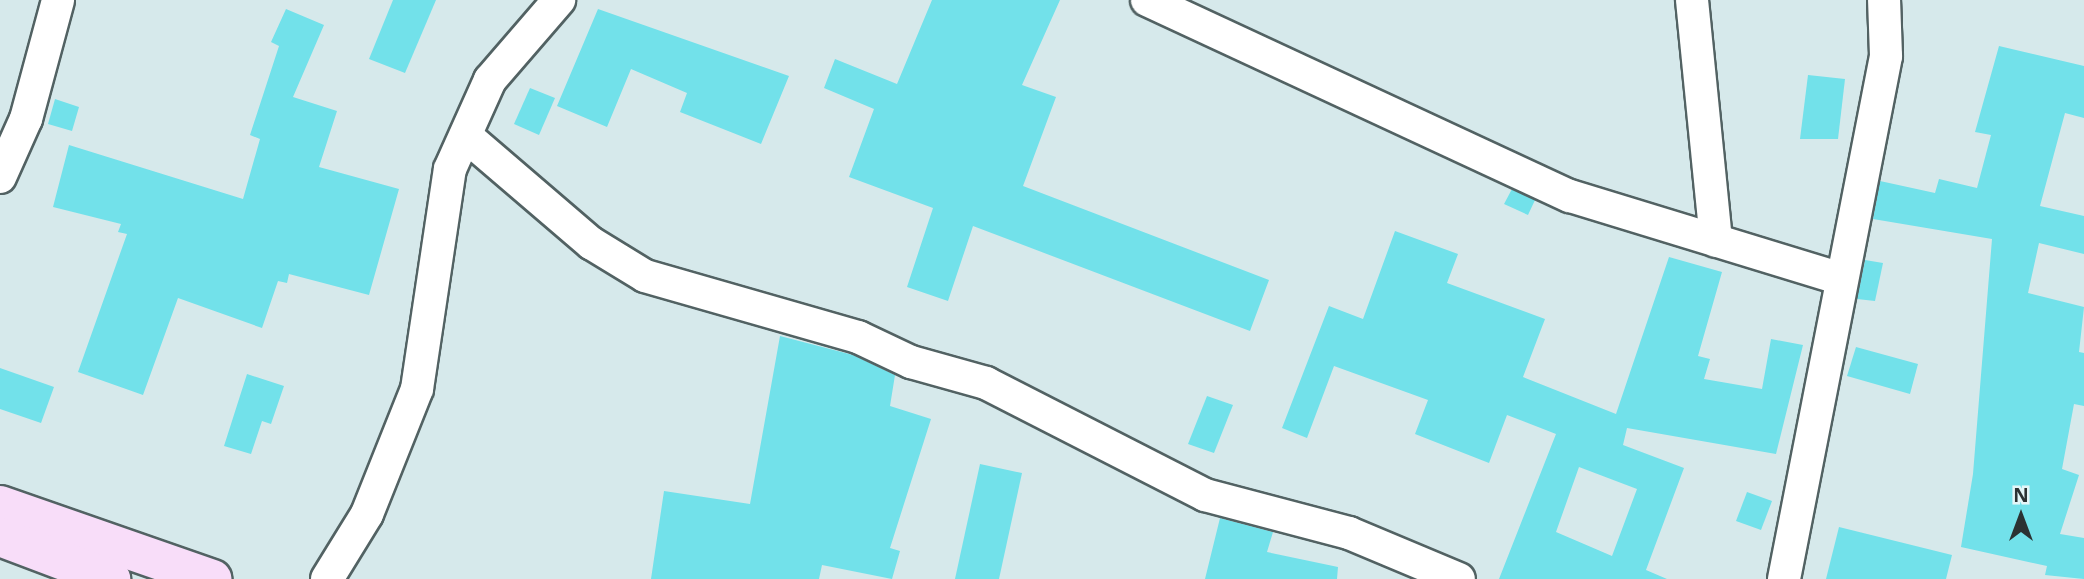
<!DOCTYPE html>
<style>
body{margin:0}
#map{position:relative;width:2084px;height:579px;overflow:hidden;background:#d6e9eb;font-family:"Noto Sans",sans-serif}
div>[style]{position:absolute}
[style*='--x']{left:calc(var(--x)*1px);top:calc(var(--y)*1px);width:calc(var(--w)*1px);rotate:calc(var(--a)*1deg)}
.building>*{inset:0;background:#72e1ea}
.roads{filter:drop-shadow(2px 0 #526263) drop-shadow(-2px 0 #526263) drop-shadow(0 2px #526263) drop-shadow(0 -2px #526263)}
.minor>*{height:32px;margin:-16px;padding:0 16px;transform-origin:16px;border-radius:16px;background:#fff}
.secondary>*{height:38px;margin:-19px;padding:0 19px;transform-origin:19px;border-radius:19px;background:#f8ddf9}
span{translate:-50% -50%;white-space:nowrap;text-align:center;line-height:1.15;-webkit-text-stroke:7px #e3f6f8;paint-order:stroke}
.north{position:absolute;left:1986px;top:481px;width:70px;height:70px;-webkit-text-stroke:5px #e3f6f8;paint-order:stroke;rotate:0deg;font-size:19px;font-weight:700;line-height:28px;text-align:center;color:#2b3233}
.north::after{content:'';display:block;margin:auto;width:24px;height:32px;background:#2b3233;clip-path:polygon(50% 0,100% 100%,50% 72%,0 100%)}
</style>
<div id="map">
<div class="building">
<i style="clip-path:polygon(393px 0,436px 0,405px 73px,369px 59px)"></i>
<i style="clip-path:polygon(932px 0,1060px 0,1022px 85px,1056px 97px,1023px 186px,1269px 280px,1250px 331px,973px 226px,948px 301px,907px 287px,933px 208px,849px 177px,874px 109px,824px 88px,835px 59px,897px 84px)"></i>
<i style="clip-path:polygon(286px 9px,324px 25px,293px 97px,337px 111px,319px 167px,399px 189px,369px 295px,289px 274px,287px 283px,278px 281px,262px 328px,178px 298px,143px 395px,78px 372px,127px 234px,118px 232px,121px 224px,53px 207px,69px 145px,243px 199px,260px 139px,250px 135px,279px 46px,271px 42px)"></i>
<i style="clip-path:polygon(598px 9px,789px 76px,761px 144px,680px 112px,687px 93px,631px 69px,607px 127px,557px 106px)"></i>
<i style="clip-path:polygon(1999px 46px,2084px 66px,2084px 118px,2065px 113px,2040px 206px,2084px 216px,2084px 254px,2039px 243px,2028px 293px,2084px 307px,2079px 352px,2084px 353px,2084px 406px,2074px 404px,2062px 469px,2079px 475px,2060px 534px,2084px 538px,2084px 579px,2045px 575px,2047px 566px,1961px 547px,1973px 474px,1992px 239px,1873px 219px,1880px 181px,1935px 193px,1939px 179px,1977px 188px,1991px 135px,1975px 132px)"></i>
<i style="clip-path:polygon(1808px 75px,1845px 79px,1838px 139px,1800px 139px)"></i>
<i style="clip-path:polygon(530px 88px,555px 98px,539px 135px,514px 124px)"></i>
<i style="clip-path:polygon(55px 99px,79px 107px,72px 131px,48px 124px)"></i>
<i style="clip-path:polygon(1512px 189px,1535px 200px,1528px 215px,1504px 204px)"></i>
<i style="clip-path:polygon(evenodd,1395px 231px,1458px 254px,1447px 283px,1545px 319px,1523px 377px,1616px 414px,1669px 257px,1722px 272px,1698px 356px,1710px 359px,1704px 379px,1762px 389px,1771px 339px,1803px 345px,1776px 454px,1627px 428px,1623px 445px,1684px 468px,1646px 570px,1667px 579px,1499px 579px,1556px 434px,1507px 415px,1489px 463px,1415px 434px,1428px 400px,1334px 366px,1307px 438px,1282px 428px,1329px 306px,1363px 319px,1395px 231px,1579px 467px,1637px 489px,1612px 556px,1556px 532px,1579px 467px)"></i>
<i style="clip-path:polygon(1865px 260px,1883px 263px,1875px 301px,1857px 299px)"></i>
<i style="clip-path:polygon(780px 336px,853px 355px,895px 375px,890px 406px,931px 419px,890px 548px,900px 551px,892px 579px,822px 565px,819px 579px,651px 579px,664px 491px,750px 504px)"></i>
<i style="clip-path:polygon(1856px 347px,1918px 364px,1910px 394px,1847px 376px)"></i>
<i style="clip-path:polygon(0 368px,54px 387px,41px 423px,0 409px)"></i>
<i style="clip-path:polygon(247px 374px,284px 386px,271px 424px,262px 421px,251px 454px,224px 446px)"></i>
<i style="clip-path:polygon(1207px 396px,1233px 405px,1214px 453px,1188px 444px)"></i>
<i style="clip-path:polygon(980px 464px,1022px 473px,999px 579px,955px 579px)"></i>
<i style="clip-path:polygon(1747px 492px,1772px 501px,1761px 530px,1736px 521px)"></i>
<i style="clip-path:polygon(1220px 518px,1273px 532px,1267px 552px,1338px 567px,1337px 579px,1205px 579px)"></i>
<i style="clip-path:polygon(1839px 527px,1952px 555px,1946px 579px,1826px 579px)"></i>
</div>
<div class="roads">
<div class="minor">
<i style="--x:1147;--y:0;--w:466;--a:24.9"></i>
<i style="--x:1570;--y:196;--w:280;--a:17"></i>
<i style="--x:1692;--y:0;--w:242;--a:84.3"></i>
<i style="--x:466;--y:136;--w:165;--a:40.6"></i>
<i style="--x:591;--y:243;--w:63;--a:31.4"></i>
<i style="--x:645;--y:276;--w:222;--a:16"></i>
<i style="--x:858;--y:337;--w:59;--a:25.3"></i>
<i style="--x:911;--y:362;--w:78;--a:15.6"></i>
<i style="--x:986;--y:383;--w:246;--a:27.1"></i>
<i style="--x:1205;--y:495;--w:149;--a:14.8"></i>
<i style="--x:1349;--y:533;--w:119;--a:22.7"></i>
<i style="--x:0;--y:177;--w:64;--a:-65.9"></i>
<i style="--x:26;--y:119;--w:123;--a:-74.9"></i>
<i style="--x:327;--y:579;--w:76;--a:-58.4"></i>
<i style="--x:367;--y:514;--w:135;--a:-68.2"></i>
<i style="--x:417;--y:389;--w:222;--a:-81.5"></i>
<i style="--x:450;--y:169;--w:98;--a:-65.8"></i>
<i style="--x:490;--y:80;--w:106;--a:-49.2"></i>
<i style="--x:1784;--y:579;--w:533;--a:-78.96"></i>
<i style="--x:1886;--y:56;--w:56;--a:-92"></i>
</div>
<div class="secondary">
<i style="--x:0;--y:505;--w:225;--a:19.2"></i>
<i style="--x:0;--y:537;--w:119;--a:20.7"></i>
</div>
</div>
<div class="north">N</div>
</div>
